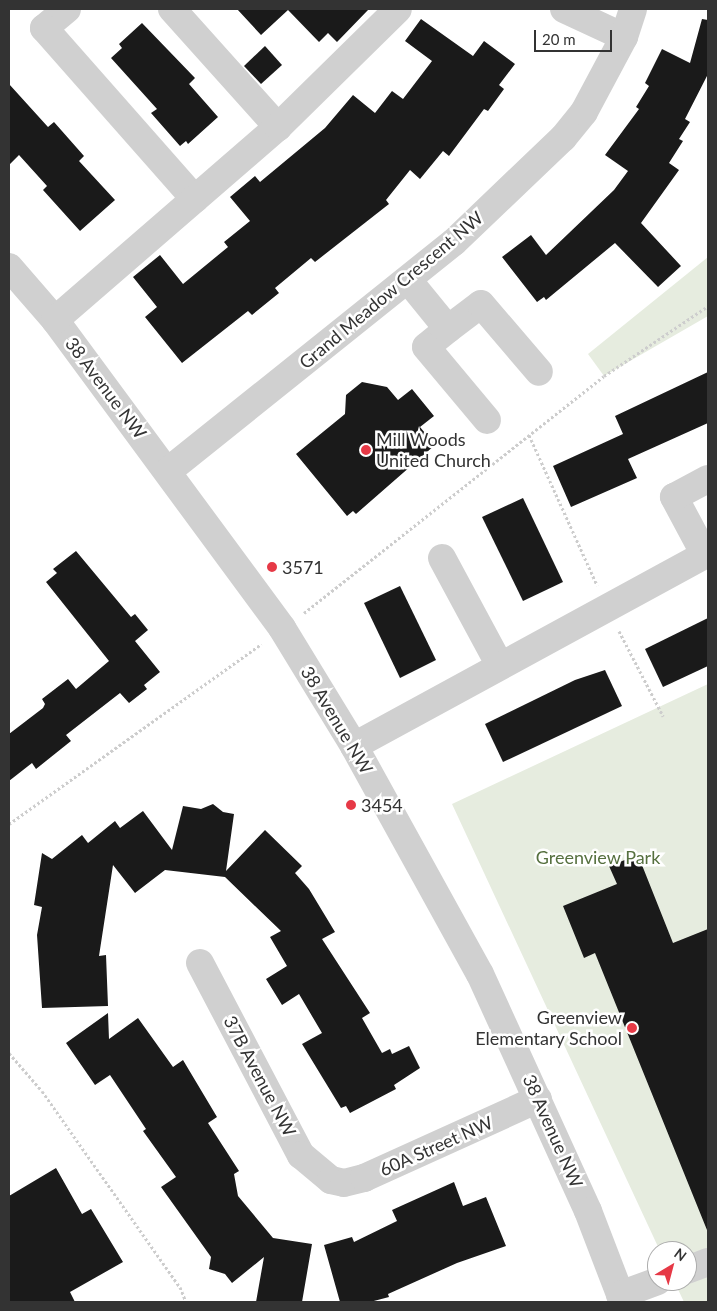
<!DOCTYPE html>
<style>
body{margin:0}
#map{position:relative;width:717px;height:1311px;overflow:hidden;background:#fff;font-family:Lato,sans-serif}
div>[style]{position:absolute}
[style*='--x']{left:calc(var(--x)*1px);top:calc(var(--y)*1px);width:calc(var(--w)*1px);rotate:calc(var(--a)*1deg)}
.green>*{inset:0;background:#e6ecdf}
.building>*{inset:0;background:#1a1a1a}
.path>*{height:3px;margin-top:-1.5px;transform-origin:0;background:repeating-linear-gradient(90deg,#cdcdcd 0 2.5px,transparent 0 5px)}
.minor>*{height:28px;margin:-14px;padding:0 14px;transform-origin:14px;border-radius:14px;background:#d0d0d0}
.dots>*{width:14px;height:14px;translate:-50% -50%;box-sizing:border-box;border:2px solid #fff;border-radius:50%}
span{translate:-50% -50%;white-space:nowrap;text-align:center;line-height:1.15;-webkit-text-stroke:5px #fff;paint-order:stroke}
.street-label{font-size:18px;color:#333}
.poi-label{font-size:18px;color:#333}
.left{translate:0 -50%;text-align:left}
.right{translate:-100% -50%;text-align:right}
.park-label{font-size:18px;color:#56703f}
.frame{position:absolute;inset:0;border:10px solid #333;pointer-events:none}
.north{position:absolute;left:647px;top:1241px;width:50px;height:50px;box-sizing:border-box;background:#fff;border:1px solid #adadad;border-radius:50%;rotate:37deg;font-size:14px;font-weight:700;line-height:20px;text-align:center;color:#333}
.north::after{content:'';display:block;margin:auto;width:18px;height:22px;background:#e63946;clip-path:polygon(50% 0,100% 100%,50% 72%,0 100%)}
.scale{position:absolute;left:534px;top:30px;width:78px;height:22px;box-sizing:border-box;border:2px solid #333;border-top:0;padding-left:6px;font-size:15px;line-height:18px;white-space:nowrap;color:#333;-webkit-text-stroke:4px #fff;paint-order:stroke}
</style>
<div id="map">
<div class="green">
<i style="clip-path:polygon(708px 257px,708px 316px,604px 376px,588px 354px)"></i>
<i style="clip-path:polygon(708px 684px,708px 1302px,684px 1302px,674px 1281px,687px 1281px,687px 1251px,660px 1251px,452px 804px)"></i>
</div>
<div class="building">
<i style="clip-path:polygon(237px 9px,369px 9px,337px 42px,328px 33px,319px 42px,288px 10px,261px 35px)"></i>
<i style="clip-path:polygon(421px 19px,473px 56px,484px 41px,515px 64px,499px 85px,504px 89px,488px 111px,484px 109px,449px 156px,443px 151px,420px 179px,410px 170px,386px 200px,389px 204px,315px 262px,311px 258px,275px 288px,279px 293px,252px 315px,248px 311px,182px 363px,145px 317px,157px 307px,133px 277px,160px 255px,183px 284px,228px 247px,224px 242px,250px 221px,230px 197px,255px 176px,260px 182px,325px 128px,353px 95px,375px 113px,392px 91px,403px 99px,432px 61px,405px 41px)"></i>
<i style="clip-path:polygon(702px 19px,708px 20px,708px 74px,685px 119px,690px 122px,679px 139px,683px 141px,669px 163px,679px 170px,641px 223px,681px 266px,658px 287px,615px 243px,546px 300px,544px 297px,537px 302px,502px 257px,531px 235px,546px 255px,614px 190px,628px 171px,605px 155px,639px 109px,636px 107px,649px 86px,645px 83px,662px 49px,690px 63px)"></i>
<i style="clip-path:polygon(142px 23px,195px 78px,189px 84px,218px 117px,188px 144px,186px 141px,180px 146px,151px 113px,157px 109px,111px 58px,122px 48px,119px 44px)"></i>
<i style="clip-path:polygon(265px 46px,282px 65px,261px 84px,244px 66px)"></i>
<i style="clip-path:polygon(9px 84px,48px 127px,54px 122px,84px 156px,79px 161px,115px 200px,80px 231px,43px 190px,47px 186px,19px 155px,9px 165px)"></i>
<i style="clip-path:polygon(708px 372px,708px 423px,628px 459px,637px 478px,571px 507px,553px 466px,623px 434px,615px 416px)"></i>
<i style="clip-path:polygon(362px 382px,387px 387px,398px 400px,412px 389px,434px 416px,420px 427px,435px 445px,356px 514px,353px 511px,347px 516px,296px 454px,345px 414px,346px 395px)"></i>
<i style="clip-path:polygon(523px 498px,563px 582px,523px 601px,482px 517px)"></i>
<i style="clip-path:polygon(76px 551px,131px 617px,135px 614px,148px 630px,135px 641px,160px 672px,144px 685px,147px 689px,129px 703px,120px 693px,66px 735px,71px 741px,36px 769px,32px 763px,9px 781px,9px 734px,43px 708px,45px 704px,42px 699px,68px 679px,76px 689px,109px 661px,46px 582px,57px 573px,53px 569px)"></i>
<i style="clip-path:polygon(400px 586px,436px 660px,400px 678px,364px 603px)"></i>
<i style="clip-path:polygon(708px 618px,708px 666px,663px 687px,645px 649px)"></i>
<i style="clip-path:polygon(605px 670px,622px 706px,503px 762px,485px 724px,575px 680px)"></i>
<i style="clip-path:polygon(213px 804px,223px 812px,234px 814px,226px 871px,265px 830px,302px 866px,295px 873px,309px 889px,335px 932px,322px 939px,370px 1013px,362px 1018px,382px 1053px,390px 1049px,392px 1054px,409px 1046px,420px 1068px,394px 1085px,396px 1089px,350px 1113px,346px 1106px,341px 1108px,302px 1044px,322px 1033px,299px 994px,282px 1005px,266px 979px,287px 966px,270px 937px,281px 931px,225px 877px,165px 870px,135px 893px,113px 865px,99px 956px,106px 955px,108px 1006px,42px 1008px,37px 935px,42px 907px,34px 905px,42px 853px,52px 859px,82px 835px,88px 843px,115px 821px,120px 828px,143px 811px,172px 850px,183px 806px,201px 809px)"></i>
<i style="clip-path:polygon(638px 855px,673px 943px,708px 929px,707px 1230px,595px 953px,584px 958px,563px 906px,617px 884px,609px 866px)"></i>
<i style="clip-path:polygon(108px 1013px,109px 1039px,138px 1018px,173px 1067px,183px 1060px,217px 1117px,208px 1123px,239px 1171px,234px 1174px,238px 1196px,273px 1238px,312px 1244px,302px 1302px,256px 1302px,264px 1257px,232px 1283px,225px 1274px,209px 1269px,211px 1257px,161px 1187px,176px 1177px,143px 1131px,146px 1129px,110px 1075px,95px 1085px,66px 1043px)"></i>
<i style="clip-path:polygon(56px 1168px,82px 1214px,91px 1209px,123px 1262px,70px 1292px,75px 1302px,9px 1302px,9px 1196px)"></i>
<i style="clip-path:polygon(454px 1182px,463px 1206px,486px 1197px,506px 1246px,457px 1263px,388px 1294px,389px 1297px,370px 1302px,340px 1302px,324px 1245px,352px 1237px,354px 1242px,397px 1221px,392px 1210px)"></i>
</div>
<div class="path">
<i style="--x:529;--y:435;--w:165;--a:65.6"></i>
<i style="--x:304;--y:613;--w:382;--a:-38.3"></i>
<i style="--x:604;--y:376;--w:125;--a:-33.9"></i>
<i style="--x:619;--y:631;--w:96;--a:62.6"></i>
<i style="--x:9;--y:824;--w:310;--a:-35.5"></i>
<i style="--x:9;--y:1053;--w:50;--a:49"></i>
<i style="--x:42;--y:1091;--w:240;--a:54.9"></i>
<i style="--x:180;--y:1287;--w:16;--a:68"></i>
</div>
<div class="minor">
<i style="--x:67;--y:9;--w:30;--a:140"></i>
<i style="--x:44;--y:28;--w:228;--a:48.6"></i>
<i style="--x:172;--y:9;--w:159;--a:48.1"></i>
<i style="--x:564;--y:9;--w:66;--a:25"></i>
<i style="--x:9;--y:267;--w:70;--a:49"></i>
<i style="--x:55;--y:320;--w:383;--a:53.6"></i>
<i style="--x:282;--y:628;--w:138;--a:58.6"></i>
<i style="--x:354;--y:746;--w:260;--a:61.1"></i>
<i style="--x:480;--y:974;--w:260;--a:65.5"></i>
<i style="--x:588;--y:1211;--w:97;--a:69"></i>
<i style="--x:408;--y:280;--w:63;--a:50.8"></i>
<i style="--x:448;--y:329;--w:41;--a:-37.1"></i>
<i style="--x:481;--y:304;--w:89;--a:49.5"></i>
<i style="--x:55;--y:320;--w:295;--a:-40.9"></i>
<i style="--x:278;--y:127;--w:168;--a:-44.5"></i>
<i style="--x:448;--y:329;--w:28;--a:141"></i>
<i style="--x:426;--y:347;--w:95;--a:50.1"></i>
<i style="--x:168;--y:471;--w:366;--a:-38.7"></i>
<i style="--x:454;--y:242;--w:151;--a:-43.7"></i>
<i style="--x:563;--y:138;--w:33;--a:-51"></i>
<i style="--x:584;--y:112;--w:85;--a:-61.9"></i>
<i style="--x:624;--y:37;--w:29;--a:-72"></i>
<i style="--x:705;--y:555;--w:66;--a:-118.1"></i>
<i style="--x:674;--y:497;--w:38;--a:-28"></i>
<i style="--x:442;--y:558;--w:120;--a:61.7"></i>
<i style="--x:354;--y:746;--w:403;--a:-28.6"></i>
<i style="--x:200;--y:963;--w:217;--a:62.3"></i>
<i style="--x:301;--y:1155;--w:39;--a:40"></i>
<i style="--x:331;--y:1180;--w:13;--a:13"></i>
<i style="--x:344;--y:1183;--w:21;--a:-14"></i>
<i style="--x:364;--y:1178;--w:191;--a:-24.4"></i>
<i style="--x:687;--y:1270;--w:22;--a:-21"></i>
<i style="--x:620;--y:1295;--w:40;--a:-20.2"></i>
</div>
<div class="dots">
<i style="left:366px;top:450px;background:#e63946"></i>
<i style="left:272px;top:567px;background:#e63946"></i>
<i style="left:351px;top:805px;background:#e63946"></i>
<i style="left:632px;top:1028px;background:#e63946"></i>
</div>
<div class="street-label">
<span style="left:391px;top:290px;rotate:-40deg">Grand Meadow Crescent NW</span>
<span style="left:106px;top:388px;rotate:53deg">38 Avenue NW</span>
<span style="left:337px;top:720px;rotate:59deg">38 Avenue NW</span>
<span style="left:260px;top:1076px;rotate:62deg">37B Avenue NW</span>
<span style="left:553px;top:1131px;rotate:66deg">38 Avenue NW</span>
<span style="left:436px;top:1146px;rotate:-24deg">60A Street NW</span>
</div>
<div class="poi-label">
<span class="left" style="left:376px;top:450px">Mill Woods<br>United Church</span>
<span class="left" style="left:282px;top:567px">3571</span>
<span class="left" style="left:361px;top:805px">3454</span>
<span class="right" style="left:622px;top:1028px">Greenview<br>Elementary School</span>
</div>
<div class="park-label">
<span style="left:598px;top:857px">Greenview Park</span>
</div>
<div class="frame"></div>
<div class="north">N</div>
<div class="scale">20 m</div>
</div>
